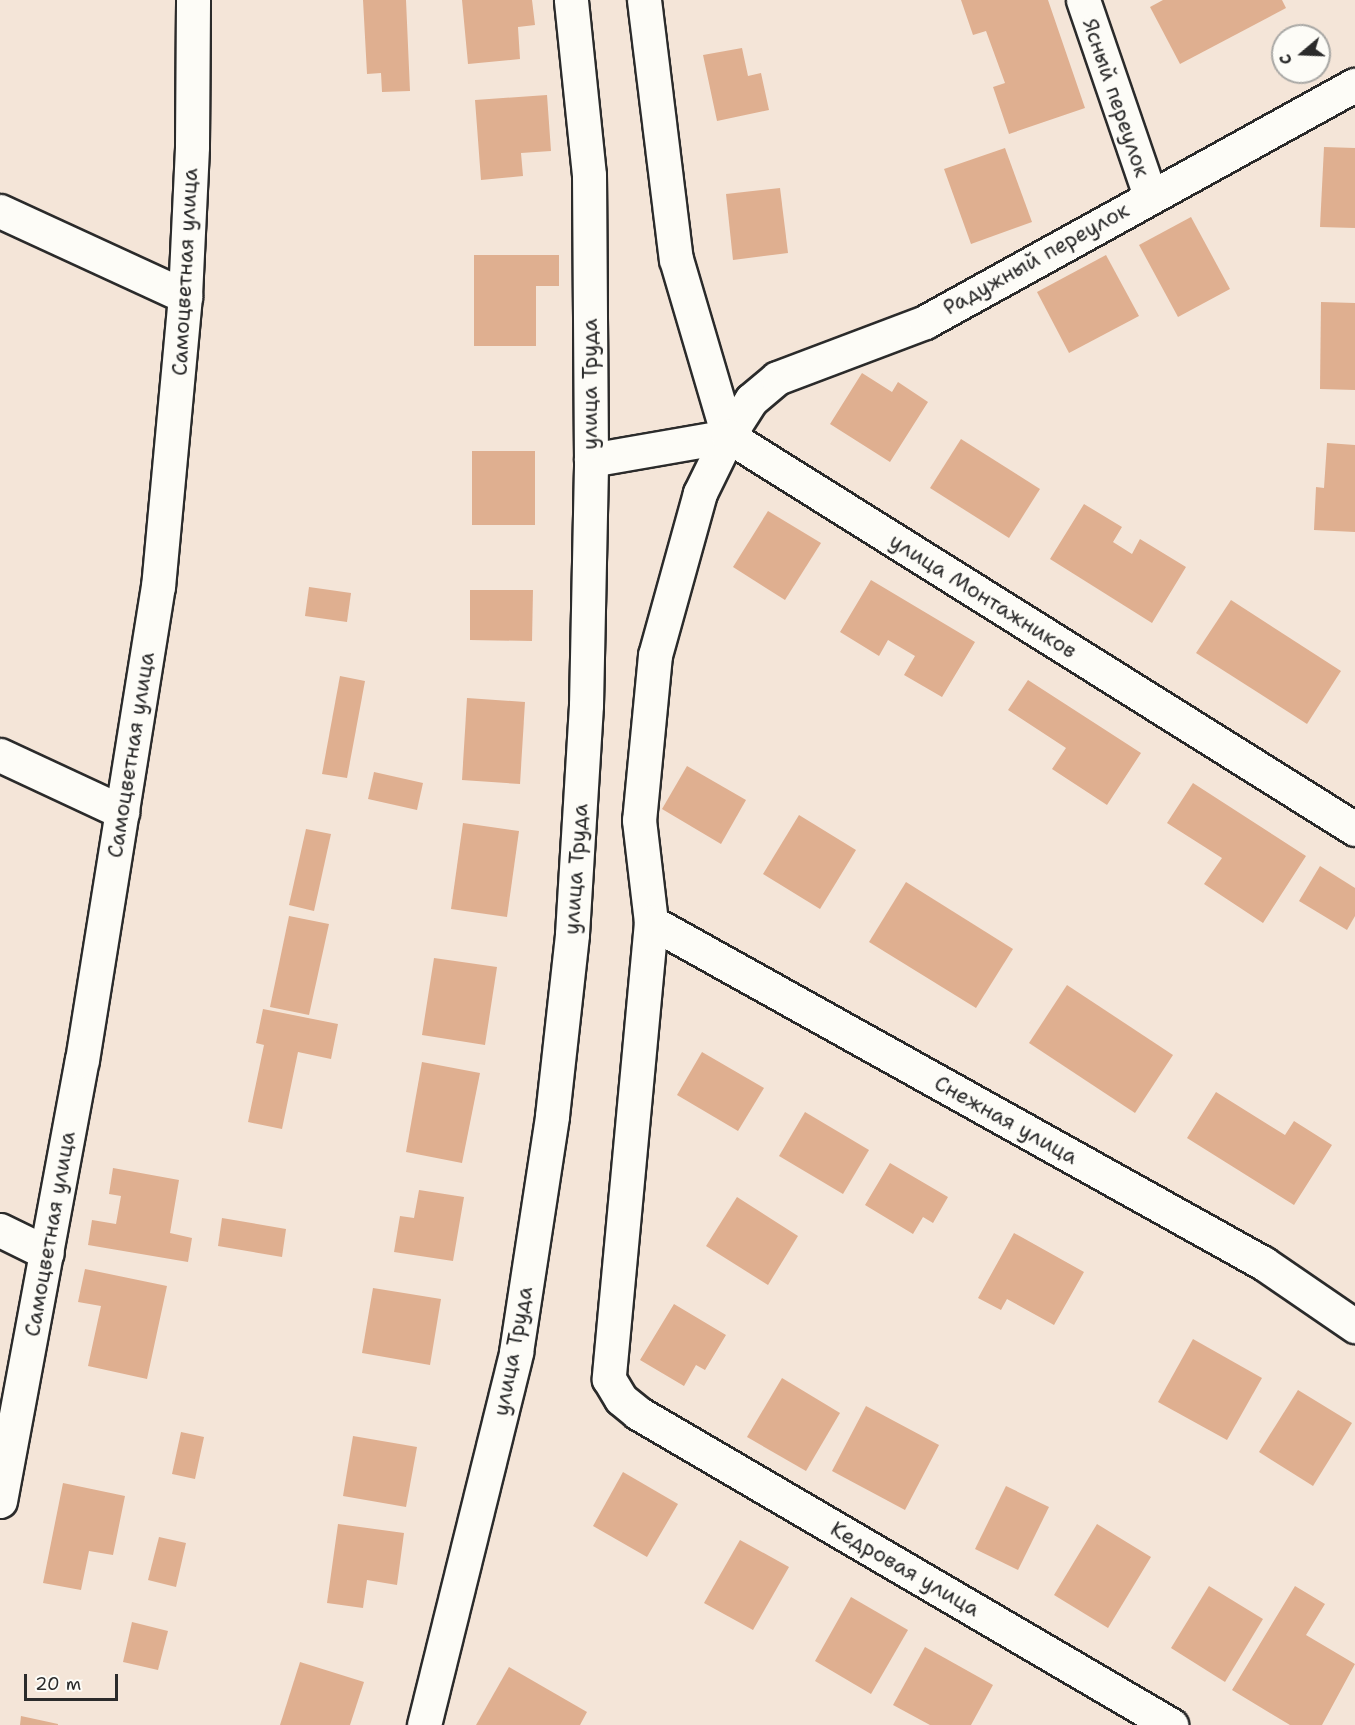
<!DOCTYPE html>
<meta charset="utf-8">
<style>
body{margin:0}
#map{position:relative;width:1355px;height:1725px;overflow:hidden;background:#f4e5d8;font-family:"Shantell Sans",sans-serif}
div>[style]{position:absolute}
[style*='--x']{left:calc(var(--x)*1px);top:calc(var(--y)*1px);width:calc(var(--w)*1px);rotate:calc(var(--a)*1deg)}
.building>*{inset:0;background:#dfaf90}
.roads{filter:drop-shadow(2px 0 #2b2b2b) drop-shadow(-2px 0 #2b2b2b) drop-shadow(0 2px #2b2b2b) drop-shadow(0 -2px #2b2b2b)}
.street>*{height:33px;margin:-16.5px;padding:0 16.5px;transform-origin:16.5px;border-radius:16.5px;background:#fdfcf7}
span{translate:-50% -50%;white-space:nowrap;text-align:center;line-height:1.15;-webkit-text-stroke:4.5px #fdfcf7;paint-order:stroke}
.street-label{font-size:21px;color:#2b2b2b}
.north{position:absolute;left:1271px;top:24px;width:60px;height:60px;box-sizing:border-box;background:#fdfcf7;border:2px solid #a9a8a5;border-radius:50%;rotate:251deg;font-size:16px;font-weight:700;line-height:24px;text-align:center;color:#2b2b2b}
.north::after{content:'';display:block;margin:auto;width:21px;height:27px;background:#2b2b2b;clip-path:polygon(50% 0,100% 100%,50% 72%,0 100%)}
.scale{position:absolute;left:24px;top:1674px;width:94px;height:27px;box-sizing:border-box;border:3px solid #2b2b2b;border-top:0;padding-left:8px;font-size:18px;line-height:21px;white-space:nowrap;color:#2b2b2b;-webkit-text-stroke:4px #fdfcf7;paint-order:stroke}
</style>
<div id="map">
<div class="building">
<i style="clip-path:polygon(363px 0,406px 0,410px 91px,382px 92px,381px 73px,367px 74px)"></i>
<i style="clip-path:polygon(462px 0,532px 0,535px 25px,518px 27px,520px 59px,468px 64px)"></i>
<i style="clip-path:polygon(961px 0,1048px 0,1085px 108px,1009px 134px,993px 87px,1005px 83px,986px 31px,973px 35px)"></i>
<i style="clip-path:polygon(1163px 0,1282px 0,1286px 8px,1180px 64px,1150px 7px)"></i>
<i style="clip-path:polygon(742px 48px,748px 76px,761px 73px,769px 110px,717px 121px,703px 55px)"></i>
<i style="clip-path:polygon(547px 95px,551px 151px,521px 153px,523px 176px,481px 180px,475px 100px)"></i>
<i style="clip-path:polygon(1324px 147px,1355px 148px,1355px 228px,1320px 227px)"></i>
<i style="clip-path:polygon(1005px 148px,1032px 222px,971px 244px,944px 169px)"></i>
<i style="clip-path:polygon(780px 188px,788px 253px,733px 260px,726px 194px)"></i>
<i style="clip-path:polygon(1191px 217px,1230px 289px,1178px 317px,1139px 245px)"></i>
<i style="clip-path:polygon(474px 255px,559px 255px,559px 286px,536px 286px,536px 346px,474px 346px)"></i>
<i style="clip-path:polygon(1106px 255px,1139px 316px,1069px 353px,1037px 292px)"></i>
<i style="clip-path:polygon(1321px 302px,1355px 303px,1355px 390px,1320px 389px)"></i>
<i style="clip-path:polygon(862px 373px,892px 392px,898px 382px,928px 402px,890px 462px,830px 424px)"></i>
<i style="clip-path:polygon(961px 439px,1040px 489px,1009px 538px,930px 488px)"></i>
<i style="clip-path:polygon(1327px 443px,1355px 445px,1355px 532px,1314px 530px,1316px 487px,1324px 488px)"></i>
<i style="clip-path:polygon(472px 451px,535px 451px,535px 525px,472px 525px)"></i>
<i style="clip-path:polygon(1084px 504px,1122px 527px,1113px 542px,1132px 554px,1140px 539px,1186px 567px,1152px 623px,1050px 559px)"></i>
<i style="clip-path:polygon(768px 511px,821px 543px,785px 600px,733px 567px)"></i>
<i style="clip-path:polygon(871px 580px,975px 642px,942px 697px,904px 675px,915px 656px,888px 640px,879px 656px,840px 632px)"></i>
<i style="clip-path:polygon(309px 587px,351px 593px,347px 622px,305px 616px)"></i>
<i style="clip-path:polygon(470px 590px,533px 590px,532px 641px,470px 640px)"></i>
<i style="clip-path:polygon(1231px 600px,1341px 671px,1307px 724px,1196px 653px)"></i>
<i style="clip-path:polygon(340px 676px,365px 681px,347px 778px,322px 774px)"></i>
<i style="clip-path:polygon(1028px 680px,1141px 753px,1107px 805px,1052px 769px,1066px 748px,1008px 710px)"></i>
<i style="clip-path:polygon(467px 698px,525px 702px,520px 784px,462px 780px)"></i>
<i style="clip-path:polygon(687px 766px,746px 800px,721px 844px,662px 809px)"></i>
<i style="clip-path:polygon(374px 772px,423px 783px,417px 810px,368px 799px)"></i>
<i style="clip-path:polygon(1193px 783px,1306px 856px,1263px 923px,1204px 884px,1222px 858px,1167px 823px)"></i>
<i style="clip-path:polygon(799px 815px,856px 850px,820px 909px,763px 874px)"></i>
<i style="clip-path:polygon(463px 823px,519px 831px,507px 917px,451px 909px)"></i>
<i style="clip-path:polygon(306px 829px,331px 834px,314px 911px,289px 905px)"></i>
<i style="clip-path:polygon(1320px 866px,1355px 888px,1355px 916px,1347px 930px,1299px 901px)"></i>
<i style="clip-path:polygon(906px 882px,1013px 949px,976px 1008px,869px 942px)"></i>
<i style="clip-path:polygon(289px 916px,329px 924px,309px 1015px,270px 1007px)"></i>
<i style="clip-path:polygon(434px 958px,497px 967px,485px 1045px,422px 1035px)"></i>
<i style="clip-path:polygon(1067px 985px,1173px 1055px,1135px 1113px,1029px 1043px)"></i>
<i style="clip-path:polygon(263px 1009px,338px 1024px,331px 1059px,298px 1052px,282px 1129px,248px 1122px,264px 1045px,256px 1043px)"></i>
<i style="clip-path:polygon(702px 1052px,764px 1088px,738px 1131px,677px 1095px)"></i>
<i style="clip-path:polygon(422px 1062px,480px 1073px,462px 1163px,406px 1152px)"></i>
<i style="clip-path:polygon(1216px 1092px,1285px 1135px,1294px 1121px,1332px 1145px,1294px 1205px,1187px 1138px)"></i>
<i style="clip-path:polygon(805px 1112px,869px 1150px,843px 1194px,779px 1156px)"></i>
<i style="clip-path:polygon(890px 1163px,948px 1197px,933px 1223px,923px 1217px,913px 1234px,865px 1205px)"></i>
<i style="clip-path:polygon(113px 1168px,179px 1180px,170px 1233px,192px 1238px,188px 1262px,88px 1245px,92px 1220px,116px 1224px,121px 1196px,109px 1194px)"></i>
<i style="clip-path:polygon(419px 1190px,464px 1197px,453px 1261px,394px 1252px,400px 1216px,414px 1218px)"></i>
<i style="clip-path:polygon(737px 1197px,798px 1236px,768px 1285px,706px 1246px)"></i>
<i style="clip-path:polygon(222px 1218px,286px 1229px,282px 1257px,218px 1246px)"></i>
<i style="clip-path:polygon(1014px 1233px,1084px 1272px,1054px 1325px,1007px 1299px,1001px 1310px,978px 1298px)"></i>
<i style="clip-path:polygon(85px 1269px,167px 1286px,147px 1379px,88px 1366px,101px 1306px,78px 1302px)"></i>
<i style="clip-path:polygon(373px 1288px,441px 1299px,430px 1365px,362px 1353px)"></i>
<i style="clip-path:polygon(674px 1304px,726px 1335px,705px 1370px,696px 1365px,684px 1386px,640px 1360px)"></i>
<i style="clip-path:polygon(1193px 1339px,1262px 1378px,1227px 1440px,1158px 1402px)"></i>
<i style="clip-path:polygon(782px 1378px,840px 1413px,806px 1471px,747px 1437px)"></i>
<i style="clip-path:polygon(1298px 1390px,1352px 1423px,1313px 1486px,1259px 1452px)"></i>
<i style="clip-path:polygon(866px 1406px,939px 1445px,905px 1510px,832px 1471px)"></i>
<i style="clip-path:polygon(181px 1432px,204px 1437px,195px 1479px,172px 1474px)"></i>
<i style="clip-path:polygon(353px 1436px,417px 1447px,406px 1507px,343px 1496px)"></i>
<i style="clip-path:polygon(623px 1472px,678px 1504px,647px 1557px,593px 1526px)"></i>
<i style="clip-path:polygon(63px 1483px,125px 1496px,113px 1555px,89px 1551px,81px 1590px,43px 1583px)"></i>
<i style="clip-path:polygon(1006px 1486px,1049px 1507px,1018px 1570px,975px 1549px)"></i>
<i style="clip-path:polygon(338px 1524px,404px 1533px,397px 1585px,367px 1580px,363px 1608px,327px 1603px)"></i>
<i style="clip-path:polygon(1097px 1524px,1151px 1557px,1108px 1628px,1054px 1595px)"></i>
<i style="clip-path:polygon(159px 1537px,186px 1543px,176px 1587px,148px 1580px)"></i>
<i style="clip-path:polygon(740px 1540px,789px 1567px,753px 1630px,704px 1603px)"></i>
<i style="clip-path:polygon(1209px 1586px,1263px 1619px,1225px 1682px,1171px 1648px)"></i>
<i style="clip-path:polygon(1295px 1586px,1325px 1604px,1306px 1635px,1355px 1664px,1322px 1725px,1290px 1725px,1232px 1690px)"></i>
<i style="clip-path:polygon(851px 1597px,908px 1630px,871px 1694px,815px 1661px)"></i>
<i style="clip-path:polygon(132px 1622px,168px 1631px,158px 1670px,123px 1662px)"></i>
<i style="clip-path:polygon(925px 1647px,993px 1685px,971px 1725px,930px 1725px,893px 1705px)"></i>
<i style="clip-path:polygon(300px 1662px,364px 1682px,350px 1725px,280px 1725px)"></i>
<i style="clip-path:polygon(509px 1667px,587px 1712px,580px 1725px,476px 1725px)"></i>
<i style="clip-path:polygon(21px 1716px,58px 1724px,58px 1725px,20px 1725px)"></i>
</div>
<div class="roads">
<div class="street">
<i style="--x:644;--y:0;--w:261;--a:83"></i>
<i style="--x:676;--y:259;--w:184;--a:73.6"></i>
<i style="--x:728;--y:436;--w:64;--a:116.2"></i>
<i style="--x:700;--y:493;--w:168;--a:105.5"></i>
<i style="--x:655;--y:655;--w:166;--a:95.5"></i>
<i style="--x:639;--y:820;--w:103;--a:83.3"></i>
<i style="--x:651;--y:922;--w:459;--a:95.3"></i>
<i style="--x:609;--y:1379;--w:23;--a:59"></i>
<i style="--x:621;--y:1399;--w:22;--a:39"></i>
<i style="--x:638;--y:1413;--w:618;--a:30.34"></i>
<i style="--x:1083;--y:0;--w:207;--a:71.1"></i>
<i style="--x:0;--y:211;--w:204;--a:24.7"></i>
<i style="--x:728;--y:436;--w:43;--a:-57.4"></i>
<i style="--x:751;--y:400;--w:34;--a:-40"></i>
<i style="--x:777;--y:378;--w:158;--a:-20.7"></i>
<i style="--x:925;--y:322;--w:491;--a:-28.9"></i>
<i style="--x:591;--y:460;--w:139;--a:-9.9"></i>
<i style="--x:728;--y:436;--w:740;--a:32.08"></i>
<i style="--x:0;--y:755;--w:135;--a:25"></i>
<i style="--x:651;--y:922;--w:701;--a:29.13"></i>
<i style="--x:1263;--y:1263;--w:112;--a:34.4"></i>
<i style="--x:0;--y:1230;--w:52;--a:26.1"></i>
<i style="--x:0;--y:1501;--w:449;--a:-79.5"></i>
<i style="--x:82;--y:1060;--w:479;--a:-80.9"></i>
<i style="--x:158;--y:587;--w:292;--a:-84.7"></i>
<i style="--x:185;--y:296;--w:150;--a:-87.3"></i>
<i style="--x:192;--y:146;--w:146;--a:-89.6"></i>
<i style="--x:424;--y:1725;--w:384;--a:-76.1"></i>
<i style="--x:516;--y:1352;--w:239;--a:-81.3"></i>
<i style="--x:552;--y:1116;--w:183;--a:-83.7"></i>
<i style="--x:572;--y:934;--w:229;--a:-86.5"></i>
<i style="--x:586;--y:705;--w:245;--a:-88.8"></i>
<i style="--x:591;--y:460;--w:285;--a:-90.4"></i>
<i style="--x:589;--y:175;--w:176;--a:-95.9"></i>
</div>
</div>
<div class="street-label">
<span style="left:1116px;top:98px;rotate:71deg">Ясный переулок</span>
<span style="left:1036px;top:259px;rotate:-29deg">Радужный переулок</span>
<span style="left:185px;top:272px;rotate:-87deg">Самоцветная улица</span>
<span style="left:590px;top:384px;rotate:-90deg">улица Труда</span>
<span style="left:983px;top:596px;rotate:32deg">улица Монтажников</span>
<span style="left:131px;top:755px;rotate:-81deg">Самоцветная улица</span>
<span style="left:576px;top:869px;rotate:-86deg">улица Труда</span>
<span style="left:1006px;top:1120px;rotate:29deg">Снежная улица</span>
<span style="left:50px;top:1234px;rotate:-80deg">Самоцветная улица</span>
<span style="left:513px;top:1351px;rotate:-79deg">улица Труда</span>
<span style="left:905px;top:1569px;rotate:30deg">Кедровая улица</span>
</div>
<div class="north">С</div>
<div class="scale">20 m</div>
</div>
